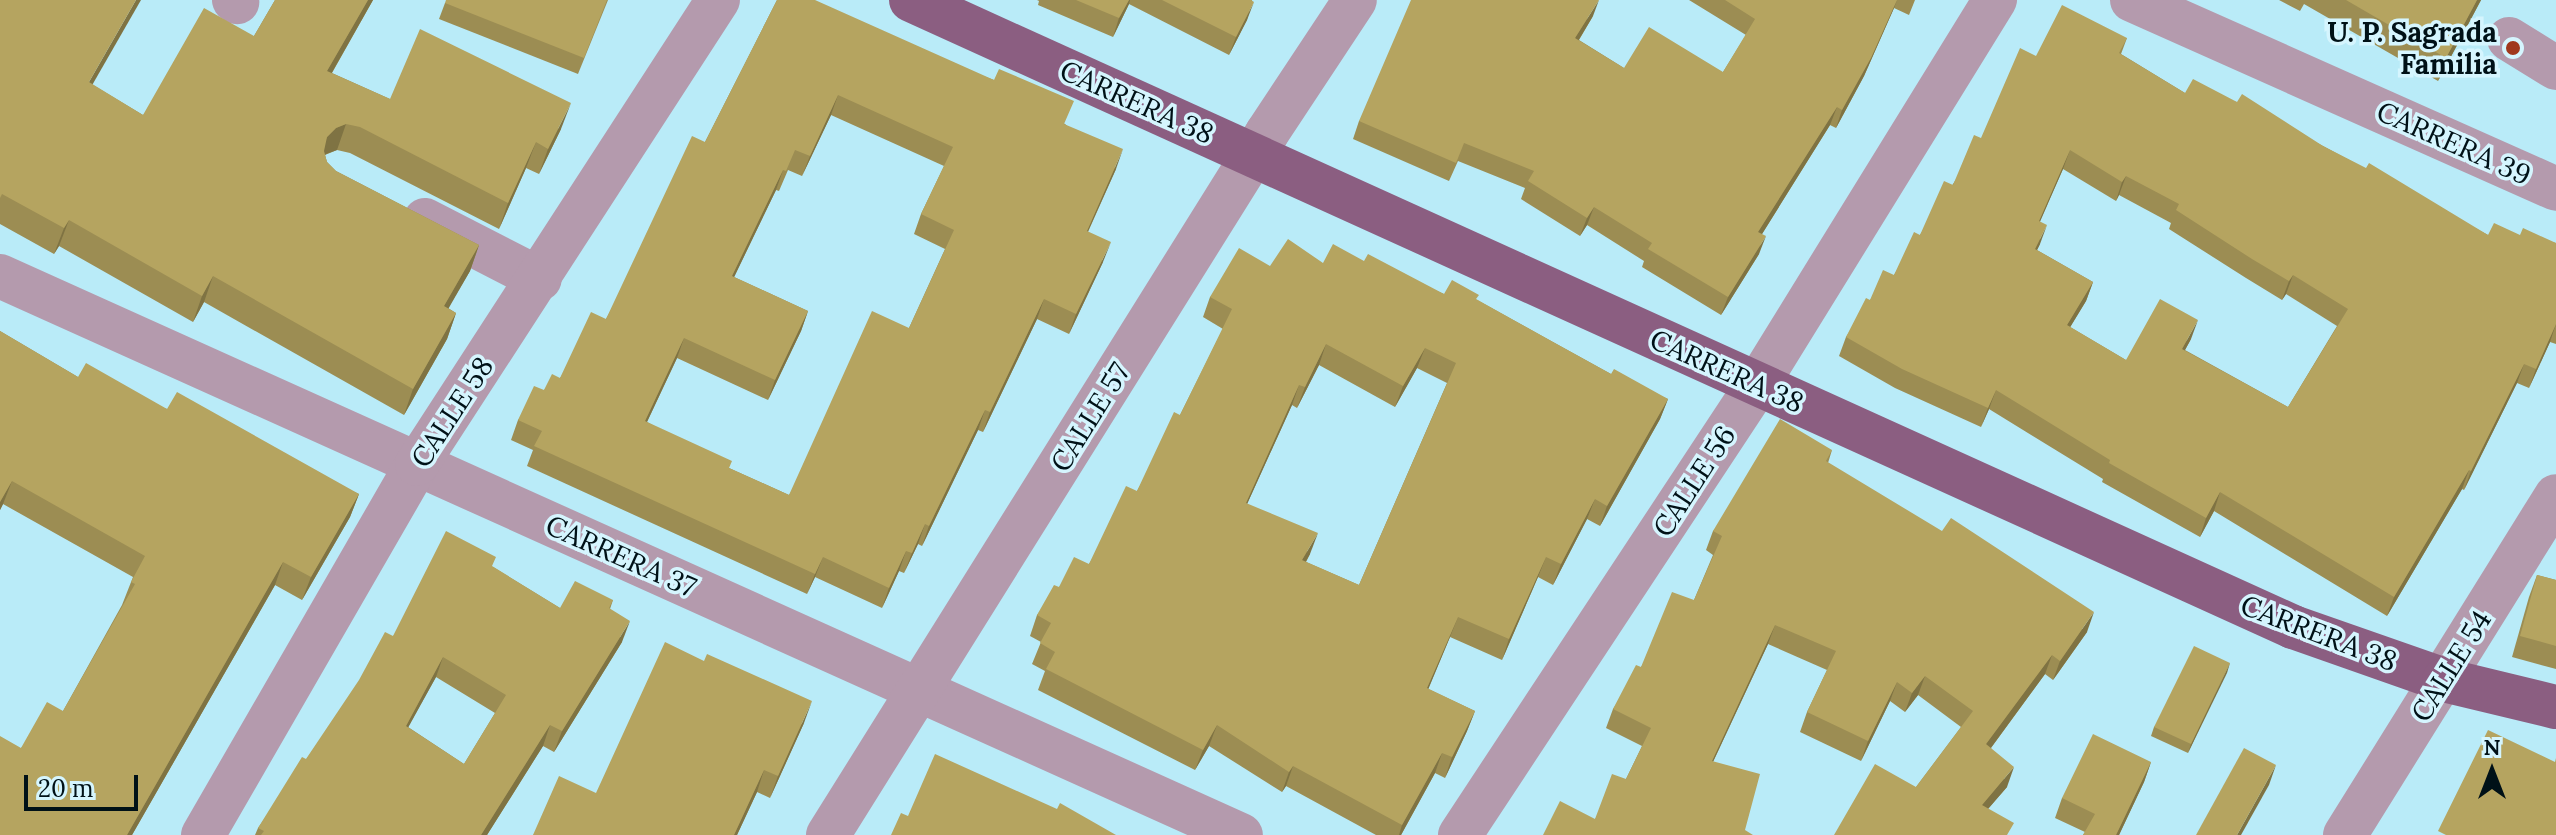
<!DOCTYPE html>
<style>
body{margin:0}
#map{position:relative;width:2556px;height:835px;overflow:hidden;background:#b9ebf8;font-family:Lora,serif}
div>[style]{position:absolute}
[style*='--x']{left:calc(var(--x)*1px);top:calc(var(--y)*1px);width:calc(var(--w)*1px);rotate:calc(var(--a)*1deg)}
.minor>*{height:44px;margin:-22px;padding:0 22px;transform-origin:22px;border-radius:22px;background:#b49aad}
.major>*{height:44px;margin:-22px;padding:0 22px;transform-origin:22px;border-radius:22px;background:#8b5e81}
.wall>*{inset:0;background:#9c8d53}
.shaded-wall>*{inset:0;background:#7f7343}
.building>*{inset:0;background:#b5a460}
.dots>*{width:22px;height:22px;translate:-50% -50%;box-sizing:border-box;border:4px solid #d5f5fe;border-radius:50%}
span{translate:-50% -50%;white-space:nowrap;text-align:center;line-height:1.15;-webkit-text-stroke:7px #d5f5fe;paint-order:stroke}
.poi-label{font-size:28px;color:#001117;font-weight:700}
.right{translate:-100% -50%;text-align:right}
.street-label{font-size:28px;color:#001117}
.north{position:absolute;left:2452px;top:731px;width:80px;height:80px;-webkit-text-stroke:6px #d5f5fe;paint-order:stroke;rotate:0deg;font-size:22px;font-weight:700;line-height:32px;text-align:center;color:#001117}
.north::after{content:'';display:block;margin:auto;width:28px;height:36px;background:#001117;clip-path:polygon(50% 0,100% 100%,50% 72%,0 100%)}
.scale{position:absolute;left:24px;top:775px;width:114px;height:36px;box-sizing:border-box;border:4px solid #001117;border-top:0;padding-left:10px;font-size:24px;line-height:28px;white-space:nowrap;color:#001117;-webkit-text-stroke:6px #d5f5fe;paint-order:stroke}
</style>
<div id="map">
<div class="minor">
<i style="--x:234;--y:0;--w:4;--a:34"></i>
<i style="--x:2132;--y:0;--w:464;--a:24"></i>
<i style="--x:2509;--y:39;--w:55;--a:31.7"></i>
<i style="--x:425;--y:220;--w:129;--a:27.2"></i>
<i style="--x:0;--y:276;--w:1361;--a:24.25"></i>
<i style="--x:203;--y:835;--w:428;--a:-60"></i>
<i style="--x:417;--y:464;--w:553;--a:-57.03"></i>
<i style="--x:828;--y:835;--w:828;--a:-57.98"></i>
<i style="--x:1267;--y:133;--w:159;--a:-56.5"></i>
<i style="--x:1460;--y:835;--w:539;--a:-56.58"></i>
<i style="--x:1757;--y:385;--w:453;--a:-58.3"></i>
<i style="--x:2345;--y:835;--w:399;--a:-58.1"></i>
</div>
<div class="major">
<i style="--x:911;--y:0;--w:1518;--a:24.4"></i>
<i style="--x:2293;--y:627;--w:160;--a:19.3"></i>
<i style="--x:2444;--y:680;--w:115;--a:13.6"></i>
</div>
<div class="wall">
<i style="clip-path:polygon(0 0,93px 85px,143px 115px,254px 36px,275px 0,373px 0,332px 73px,390px 99px,561px 129px,539px 174px,526px 168px,499px 229px,350px 153px,337px 150px,325px 155px,327px 162px,336px 171px,479px 245px,470px 271px,448px 308px,456px 313px,447px 339px,404px 415px,204px 302px,193px 322px,59px 246px,54px 254px,0 224px)"></i>
<i style="clip-path:polygon(608px 0,578px 74px,439px 19px,445px 3px)"></i>
<i style="clip-path:polygon(evenodd,777px 0,994px 80px,1065px 124px,1116px 169px,1088px 232px,1103px 262px,1069px 334px,1037px 319px,983px 432px,978px 430px,922px 546px,918px 544px,904px 573px,899px 571px,882px 608px,815px 577px,807px 594px,527px 466px,533px 450px,511px 440px,518px 420px,544px 390px,560px 378px,606px 319px,705px 142px,777px 0,831px 115px,944px 166px,921px 214px,914px 234px,945px 249px,909px 328px,789px 495px,729px 468px,647px 422px,677px 358px,768px 400px,801px 331px,808px 311px,734px 277px,776px 190px,779px 191px,788px 170px,802px 176px,831px 115px)"></i>
<i style="clip-path:polygon(1037px 0,1252px 0,1247px 20px,1229px 55px,1129px 4px,1113px 37px,1038px 5px,1039px 1px)"></i>
<i style="clip-path:polygon(1689px 0,1915px 0,1909px 15px,1894px 8px,1864px 76px,1836px 128px,1830px 125px,1762px 234px,1759px 254px,1721px 315px,1642px 267px,1644px 261px,1587px 225px,1580px 236px,1521px 199px,1525px 188px,1458px 161px,1449px 181px,1353px 139px,1359px 121px,1593px 16px,1579px 40px,1624px 68px,1723px 72px,1746px 35px)"></i>
<i style="clip-path:polygon(2279px 0,2481px 0,2438px 81px,2304px 4px,2300px 11px)"></i>
<i style="clip-path:polygon(evenodd,2127px 38px,2121px 54px,2185px 93px,2237px 102px,2323px 146px,2488px 235px,2520px 235px,2556px 243px,2556px 344px,2550px 342px,2529px 388px,2517px 383px,2464px 490px,2462px 489px,2387px 616px,2214px 511px,2200px 537px,2102px 482px,2103px 479px,1989px 409px,1981px 427px,1895px 388px,1839px 356px,1846px 337px,1870px 300px,1894px 275px,2036px 56px,2127px 38px,2063px 169px,2116px 201px,2119px 195px,2171px 223px,2169px 229px,2246px 278px,2282px 300px,2286px 294px,2337px 326px,2288px 407px,2185px 350px,2191px 339px,2126px 360px,2070px 327px,2086px 301px,2093px 282px,2037px 250px,2040px 244px,2040px 221px,2063px 169px)"></i>
<i style="clip-path:polygon(evenodd,1364px 261px,1444px 294px,1477px 300px,1611px 374px,1668px 399px,1660px 419px,1600px 526px,1587px 519px,1553px 585px,1538px 577px,1502px 660px,1450px 637px,1428px 689px,1475px 711px,1467px 731px,1445px 778px,1435px 773px,1401px 835px,1376px 835px,1286px 786px,1282px 792px,1209px 746px,1195px 770px,1038px 690px,1045px 671px,1032px 664px,1041px 642px,1030px 636px,1037px 615px,1059px 587px,1089px 564px,1137px 491px,1180px 415px,1223px 329px,1203px 317px,1210px 297px,1270px 266px,1364px 261px,1319px 365px,1395px 407px,1417px 368px,1447px 383px,1359px 585px,1306px 562px,1310px 554px,1247px 504px,1292px 405px,1297px 408px,1319px 365px)"></i>
<i style="clip-path:polygon(0 331px,78px 377px,167px 409px,359px 494px,350px 517px,302px 600px,275px 585px,132px 835px,0 835px,21px 748px,63px 711px,122px 605px,133px 577px,3px 504px,0 510px)"></i>
<i style="clip-path:polygon(1832px 450px,1828px 463px,2087px 632px,2053px 680px,2045px 674px,1991px 748px,2007px 787px,1988px 809px,1916px 787px,1961px 727px,1918px 695px,1905px 712px,1890px 701px,1861px 761px,1800px 732px,1807px 712px,1827px 670px,1768px 644px,1713px 762px,1595px 819px,1626px 779px,1642px 746px,1606px 728px,1613px 709px,1641px 667px,1694px 600px,1713px 555px,1706px 550px,1713px 531px)"></i>
<i style="clip-path:polygon(evenodd,493px 567px,560px 608px,613px 600px,610px 609px,622px 642px,554px 752px,543px 746px,487px 835px,255px 835px,258px 828px,393px 636px,493px 567px,436px 677px,495px 713px,464px 764px,408px 727px,436px 677px)"></i>
<i style="clip-path:polygon(2537px 575px,2556px 580px,2556px 669px,2512px 657px,2529px 597px)"></i>
<i style="clip-path:polygon(2230px 663px,2188px 753px,2151px 736px,2154px 727px)"></i>
<i style="clip-path:polygon(804px 723px,770px 798px,757px 792px,737px 835px,533px 835px)"></i>
<i style="clip-path:polygon(2151px 762px,2144px 782px,2119px 835px,2083px 835px,2085px 832px,2055px 818px,2062px 798px)"></i>
</div>
<div class="shaded-wall">
<i style="clip-path:polygon(136px 0,141px 0,79px 108px,89px 82px)"></i>
<i style="clip-path:polygon(368px 0,373px 0,318px 97px,327px 71px)"></i>
<i style="clip-path:polygon(1129px 0,1130px 0,1129px 4px,1113px 37px,1119px 18px)"></i>
<i style="clip-path:polygon(1599px 0,1593px 16px,1569px 56px,1575px 38px)"></i>
<i style="clip-path:polygon(1897px 0,1894px 8px,1864px 76px,1836px 128px,1842px 110px)"></i>
<i style="clip-path:polygon(2477px 0,2481px 0,2438px 81px,2446px 58px)"></i>
<i style="clip-path:polygon(1254px 2px,1247px 20px,1229px 55px,1236px 37px)"></i>
<i style="clip-path:polygon(838px 95px,831px 115px,802px 176px,810px 156px)"></i>
<i style="clip-path:polygon(571px 103px,561px 129px,539px 174px,548px 149px)"></i>
<i style="clip-path:polygon(1837px 107px,1830px 125px,1752px 250px,1758px 232px)"></i>
<i style="clip-path:polygon(346px 124px,337px 150px,326px 154px,317px 163px,327px 137px,336px 128px)"></i>
<i style="clip-path:polygon(536px 142px,526px 168px,499px 229px,508px 203px)"></i>
<i style="clip-path:polygon(1123px 149px,1116px 169px,1079px 251px,1087px 231px)"></i>
<i style="clip-path:polygon(2070px 150px,2063px 169px,2032px 240px,2039px 221px)"></i>
<i style="clip-path:polygon(783px 170px,776px 190px,725px 296px,732px 276px)"></i>
<i style="clip-path:polygon(2126px 176px,2119px 195px,2116px 201px,2122px 182px)"></i>
<i style="clip-path:polygon(1594px 207px,1587px 225px,1580px 236px,1587px 218px)"></i>
<i style="clip-path:polygon(69px 220px,59px 246px,54px 254px,64px 228px)"></i>
<i style="clip-path:polygon(2047px 225px,2040px 244px,2028px 268px,2035px 249px)"></i>
<i style="clip-path:polygon(1766px 236px,1759px 254px,1721px 315px,1728px 297px)"></i>
<i style="clip-path:polygon(1111px 242px,1103px 262px,1069px 334px,1076px 314px)"></i>
<i style="clip-path:polygon(479px 245px,470px 271px,435px 332px,444px 306px)"></i>
<i style="clip-path:polygon(2293px 275px,2286px 294px,2282px 300px,2289px 281px)"></i>
<i style="clip-path:polygon(213px 276px,204px 302px,193px 322px,202px 296px)"></i>
<i style="clip-path:polygon(2093px 282px,2086px 301px,2060px 344px,2067px 325px)"></i>
<i style="clip-path:polygon(1044px 299px,1037px 319px,983px 432px,990px 412px)"></i>
<i style="clip-path:polygon(808px 311px,801px 331px,768px 400px,775px 380px)"></i>
<i style="clip-path:polygon(456px 313px,447px 339px,404px 415px,413px 389px)"></i>
<i style="clip-path:polygon(2198px 320px,2191px 339px,2175px 368px,2182px 349px)"></i>
<i style="clip-path:polygon(2556px 324px,2550px 342px,2529px 388px,2536px 369px)"></i>
<i style="clip-path:polygon(684px 338px,677px 358px,638px 441px,645px 421px)"></i>
<i style="clip-path:polygon(1326px 344px,1319px 365px,1297px 408px,1305px 387px)"></i>
<i style="clip-path:polygon(1425px 348px,1417px 368px,1395px 407px,1403px 386px)"></i>
<i style="clip-path:polygon(2524px 364px,2517px 383px,2464px 490px,2471px 471px)"></i>
<i style="clip-path:polygon(1299px 385px,1292px 405px,1238px 524px,1246px 503px)"></i>
<i style="clip-path:polygon(1996px 390px,1989px 409px,1981px 427px,1988px 408px)"></i>
<i style="clip-path:polygon(1668px 399px,1660px 419px,1600px 526px,1607px 506px)"></i>
<i style="clip-path:polygon(985px 410px,978px 430px,922px 546px,929px 526px)"></i>
<i style="clip-path:polygon(2469px 470px,2462px 489px,2387px 616px,2394px 597px)"></i>
<i style="clip-path:polygon(12px 481px,3px 504px,0 510px,0 502px)"></i>
<i style="clip-path:polygon(2220px 492px,2214px 511px,2200px 537px,2206px 518px)"></i>
<i style="clip-path:polygon(359px 494px,350px 517px,302px 600px,311px 577px)"></i>
<i style="clip-path:polygon(1595px 499px,1587px 519px,1553px 585px,1561px 564px)"></i>
<i style="clip-path:polygon(925px 524px,918px 544px,904px 573px,912px 553px)"></i>
<i style="clip-path:polygon(1318px 533px,1310px 554px,1295px 581px,1302px 560px)"></i>
<i style="clip-path:polygon(906px 551px,899px 571px,882px 608px,889px 588px)"></i>
<i style="clip-path:polygon(823px 557px,815px 577px,807px 594px,815px 574px)"></i>
<i style="clip-path:polygon(1546px 557px,1538px 577px,1502px 660px,1509px 639px)"></i>
<i style="clip-path:polygon(283px 562px,275px 585px,132px 835px,127px 835px)"></i>
<i style="clip-path:polygon(2094px 612px,2087px 632px,2053px 680px,2060px 661px)"></i>
<i style="clip-path:polygon(1458px 617px,1450px 637px,1420px 709px,1427px 688px)"></i>
<i style="clip-path:polygon(630px 621px,622px 642px,554px 752px,562px 731px)"></i>
<i style="clip-path:polygon(1775px 625px,1768px 644px,1704px 781px,1712px 761px)"></i>
<i style="clip-path:polygon(2052px 655px,2045px 674px,1979px 764px,1986px 744px)"></i>
<i style="clip-path:polygon(443px 657px,436px 677px,398px 746px,406px 726px)"></i>
<i style="clip-path:polygon(2230px 663px,2227px 673px,2188px 753px,2191px 744px)"></i>
<i style="clip-path:polygon(1925px 676px,1918px 695px,1905px 712px,1912px 693px)"></i>
<i style="clip-path:polygon(1897px 682px,1890px 701px,1861px 761px,1868px 741px)"></i>
<i style="clip-path:polygon(812px 701px,804px 723px,770px 798px,778px 776px)"></i>
<i style="clip-path:polygon(1475px 711px,1467px 731px,1445px 778px,1452px 757px)"></i>
<i style="clip-path:polygon(550px 725px,543px 746px,487px 835px,481px 835px)"></i>
<i style="clip-path:polygon(1217px 725px,1209px 746px,1195px 770px,1203px 750px)"></i>
<i style="clip-path:polygon(1442px 753px,1435px 773px,1401px 835px,1399px 835px,1402px 825px)"></i>
<i style="clip-path:polygon(2151px 762px,2144px 782px,2119px 835px,2116px 835px)"></i>
<i style="clip-path:polygon(2276px 765px,2269px 785px,2241px 835px,2237px 835px)"></i>
<i style="clip-path:polygon(1293px 766px,1286px 786px,1282px 792px,1289px 772px)"></i>
<i style="clip-path:polygon(2014px 767px,2007px 787px,1974px 825px,1982px 805px)"></i>
<i style="clip-path:polygon(764px 770px,757px 792px,737px 835px,734px 835px)"></i>
</div>
<div class="building">
<i style="clip-path:polygon(0 0,136px 0,89px 82px,143px 115px,204px 8px,254px 36px,275px 0,368px 0,327px 71px,390px 99px,420px 29px,571px 103px,548px 149px,536px 142px,508px 203px,360px 127px,346px 124px,336px 128px,327px 137px,324px 151px,327px 162px,336px 171px,479px 245px,444px 306px,456px 313px,413px 389px,213px 276px,202px 296px,69px 220px,64px 228px,2px 194px,0 198px)"></i>
<i style="clip-path:polygon(446px 0,607px 0,584px 58px,445px 3px)"></i>
<i style="clip-path:polygon(evenodd,777px 0,815px 0,994px 80px,999px 69px,1074px 101px,1064px 124px,1123px 149px,1087px 231px,1111px 242px,1076px 314px,1044px 299px,990px 412px,985px 410px,929px 526px,925px 524px,912px 553px,906px 551px,889px 588px,823px 557px,815px 574px,534px 446px,542px 431px,518px 420px,534px 386px,544px 390px,552px 374px,560px 378px,591px 312px,606px 319px,692px 136px,705px 142px,777px 0,838px 95px,953px 147px,921px 214px,954px 230px,909px 328px,872px 311px,789px 495px,729px 468px,732px 461px,645px 421px,684px 338px,775px 380px,808px 311px,732px 276px,783px 170px,786px 171px,795px 150px,810px 156px,838px 95px)"></i>
<i style="clip-path:polygon(1076px 0,1129px 0,1119px 18px)"></i>
<i style="clip-path:polygon(1162px 0,1251px 0,1254px 2px,1236px 37px)"></i>
<i style="clip-path:polygon(1411px 0,1599px 0,1575px 38px,1624px 68px,1649px 27px,1723px 72px,1755px 19px,1725px 0,1897px 0,1871px 58px,1842px 110px,1837px 107px,1758px 232px,1766px 236px,1728px 297px,1648px 249px,1652px 243px,1594px 207px,1587px 218px,1528px 181px,1534px 171px,1464px 143px,1456px 163px,1359px 121px)"></i>
<i style="clip-path:polygon(2346px 0,2477px 0,2446px 58px)"></i>
<i style="clip-path:polygon(evenodd,2062px 5px,2127px 38px,2119px 53px,2185px 93px,2193px 79px,2237px 102px,2242px 94px,2323px 146px,2366px 168px,2369px 163px,2488px 235px,2494px 223px,2520px 235px,2523px 228px,2556px 243px,2556px 324px,2536px 369px,2524px 364px,2471px 471px,2469px 470px,2394px 597px,2220px 492px,2206px 518px,2109px 463px,2110px 460px,1996px 390px,1988px 408px,1902px 369px,1846px 337px,1866px 298px,1870px 300px,1883px 270px,1894px 275px,1914px 232px,1920px 235px,1944px 181px,1953px 185px,1974px 135px,1981px 138px,2020px 48px,2036px 56px,2062px 5px,2070px 150px,2122px 182px,2126px 176px,2179px 204px,2176px 210px,2252px 259px,2289px 281px,2293px 275px,2348px 309px,2288px 407px,2182px 349px,2198px 320px,2160px 299px,2126px 360px,2067px 325px,2093px 282px,2035px 249px,2047px 225px,2039px 221px,2070px 150px)"></i>
<i style="clip-path:polygon(evenodd,1288px 239px,1323px 263px,1333px 244px,1364px 261px,1368px 254px,1444px 294px,1452px 280px,1479px 295px,1476px 299px,1553px 342px,1611px 374px,1614px 369px,1668px 399px,1607px 506px,1595px 499px,1561px 564px,1546px 557px,1509px 639px,1458px 617px,1427px 688px,1475px 711px,1452px 757px,1442px 753px,1402px 825px,1293px 766px,1289px 772px,1217px 725px,1203px 750px,1046px 669px,1055px 652px,1040px 643px,1051px 623px,1037px 615px,1054px 585px,1059px 587px,1074px 557px,1089px 564px,1126px 486px,1137px 491px,1174px 412px,1180px 415px,1232px 309px,1210px 297px,1239px 248px,1270px 266px,1288px 239px,1326px 344px,1403px 386px,1425px 348px,1456px 363px,1359px 585px,1302px 560px,1318px 533px,1246px 503px,1299px 385px,1305px 387px,1326px 344px)"></i>
<i style="clip-path:polygon(0 331px,78px 377px,86px 363px,167px 409px,177px 392px,359px 494px,311px 577px,283px 562px,127px 835px,0 835px,0 736px,21px 748px,47px 702px,63px 711px,135px 584px,131px 582px,145px 556px,12px 481px,0 502px)"></i>
<i style="clip-path:polygon(1780px 419px,1832px 450px,1826px 461px,1942px 531px,1951px 518px,2094px 612px,2060px 661px,2052px 655px,1986px 744px,2014px 767px,1982px 805px,2014px 823px,2007px 835px,1834px 835px,1875px 764px,1916px 787px,1973px 711px,1925px 676px,1912px 693px,1897px 682px,1868px 741px,1807px 712px,1836px 651px,1775px 625px,1712px 761px,1760px 774px,1745px 830px,1753px 835px,1543px 835px,1560px 801px,1595px 819px,1612px 774px,1626px 779px,1651px 728px,1613px 709px,1636px 665px,1641px 667px,1672px 592px,1694px 600px,1722px 536px,1713px 531px)"></i>
<i style="clip-path:polygon(evenodd,446px 531px,496px 557px,492px 566px,560px 608px,575px 581px,613px 600px,609px 608px,630px 621px,562px 731px,550px 725px,481px 835px,261px 835px,264px 831px,258px 828px,302px 757px,306px 759px,359px 680px,385px 632px,393px 636px,446px 531px,443px 657px,506px 695px,464px 764px,406px 726px,443px 657px)"></i>
<i style="clip-path:polygon(2537px 575px,2556px 580px,2556px 646px,2520px 636px)"></i>
<i style="clip-path:polygon(665px 642px,704px 661px,707px 654px,812px 701px,778px 776px,764px 770px,734px 835px,533px 835px,559px 776px,596px 793px)"></i>
<i style="clip-path:polygon(2194px 646px,2230px 663px,2191px 744px,2154px 727px)"></i>
<i style="clip-path:polygon(2488px 730px,2555px 762px,2556px 758px,2556px 835px,2446px 835px,2438px 831px)"></i>
<i style="clip-path:polygon(2093px 734px,2151px 762px,2116px 835px,2083px 835px,2095px 814px,2062px 798px)"></i>
<i style="clip-path:polygon(2244px 748px,2276px 765px,2237px 835px,2196px 835px)"></i>
<i style="clip-path:polygon(935px 754px,1057px 809px,1060px 803px,1116px 835px,891px 835px,901px 813px,908px 816px)"></i>
</div>
<div class="dots">
<i style="left:2513px;top:48px;background:#a0381d"></i>
</div>
<div class="poi-label">
<span class="right" style="left:2497px;top:48px">U. P. Sagrada<br>Familia</span>
</div>
<div class="street-label">
<span style="left:1137px;top:102px;rotate:24deg">CARRERA 38</span>
<span style="left:2454px;top:143px;rotate:24deg">CARRERA 39</span>
<span style="left:1727px;top:371px;rotate:24deg">CARRERA 38</span>
<span style="left:452px;top:412px;rotate:-57deg">CALLE 58</span>
<span style="left:1090px;top:417px;rotate:-58deg">CALLE 57</span>
<span style="left:1694px;top:481px;rotate:-57deg">CALLE 56</span>
<span style="left:621px;top:556px;rotate:24deg">CARRERA 37</span>
<span style="left:2319px;top:633px;rotate:21deg">CARRERA 38</span>
<span style="left:2451px;top:666px;rotate:-58deg">CALLE 54</span>
</div>
<div class="north">N</div>
<div class="scale">20 m</div>
</div>
